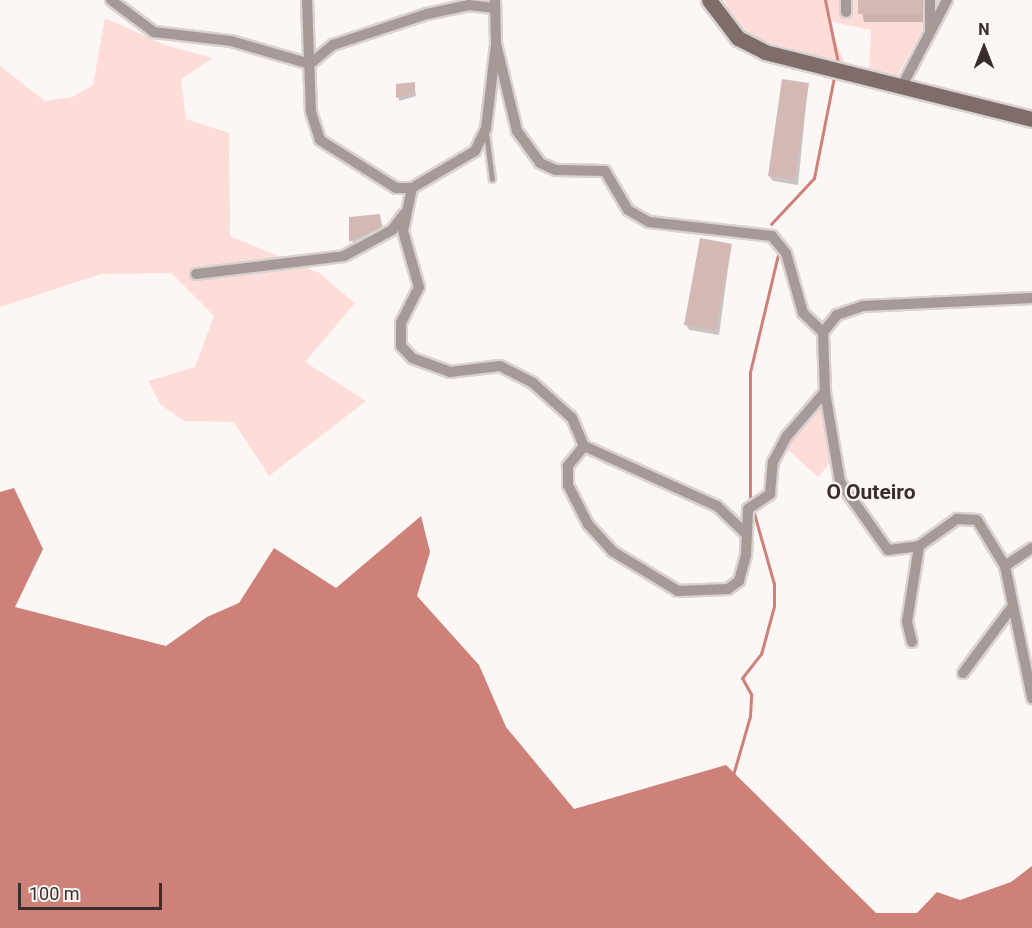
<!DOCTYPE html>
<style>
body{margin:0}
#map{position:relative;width:1032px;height:928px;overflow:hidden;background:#fcf6f5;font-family:Roboto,sans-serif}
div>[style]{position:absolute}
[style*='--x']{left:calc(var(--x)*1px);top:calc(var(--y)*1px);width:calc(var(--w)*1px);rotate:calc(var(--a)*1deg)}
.green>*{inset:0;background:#feddd9}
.water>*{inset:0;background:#cd8178}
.shadow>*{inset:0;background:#0003}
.stream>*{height:3px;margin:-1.5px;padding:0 1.5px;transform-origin:1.5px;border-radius:1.5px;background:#cd8178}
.building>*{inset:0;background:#d3b8b4}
.roads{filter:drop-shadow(2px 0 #d9d2d1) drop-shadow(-2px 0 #d9d2d1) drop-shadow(0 2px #d9d2d1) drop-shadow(0 -2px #d9d2d1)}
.service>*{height:5px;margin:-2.5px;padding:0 2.5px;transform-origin:2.5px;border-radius:2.5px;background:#a69a98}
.minor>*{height:10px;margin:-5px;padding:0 5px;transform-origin:5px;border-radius:5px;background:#a69a98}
.secondary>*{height:15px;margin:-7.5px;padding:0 7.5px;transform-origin:7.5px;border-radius:7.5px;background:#7e6d6b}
span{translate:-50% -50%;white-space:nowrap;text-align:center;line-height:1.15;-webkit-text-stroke:4.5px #fcf6f5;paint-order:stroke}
.neighbourhood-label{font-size:21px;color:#392e2d;font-weight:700}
.north{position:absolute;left:954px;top:18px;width:60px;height:60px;-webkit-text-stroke:4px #fcf6f5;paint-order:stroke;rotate:0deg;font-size:16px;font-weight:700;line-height:24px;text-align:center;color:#392e2d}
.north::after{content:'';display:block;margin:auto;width:21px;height:27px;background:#392e2d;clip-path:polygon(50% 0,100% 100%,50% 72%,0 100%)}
.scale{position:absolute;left:18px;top:883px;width:144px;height:27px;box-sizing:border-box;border:3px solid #392e2d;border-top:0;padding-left:8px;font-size:18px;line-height:21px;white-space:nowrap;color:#392e2d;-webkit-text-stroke:4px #fcf6f5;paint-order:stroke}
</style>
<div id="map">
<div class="green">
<i style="clip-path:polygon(724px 0,939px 0,897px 76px,869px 69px,871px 30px,833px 22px,827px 3px,828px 23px,845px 64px,756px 39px,734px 19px)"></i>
<i style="clip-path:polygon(105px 18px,165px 45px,213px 58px,181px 79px,186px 119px,229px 133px,230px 236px,319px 273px,355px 303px,305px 362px,366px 401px,269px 476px,234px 422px,184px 421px,161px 405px,148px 381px,195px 367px,214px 316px,171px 273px,101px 274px,0 307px,0 66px,45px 101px,72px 97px,93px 85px)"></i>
<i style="clip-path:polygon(822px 403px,832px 460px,818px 477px,786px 448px)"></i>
</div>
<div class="water">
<i style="clip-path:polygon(14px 488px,43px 549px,15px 607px,166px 646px,207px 617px,239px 603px,274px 548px,336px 588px,421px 516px,430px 552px,417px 596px,479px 665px,506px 727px,574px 809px,726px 765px,876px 913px,917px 913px,937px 892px,960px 900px,1011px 882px,1032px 866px,1032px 928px,0 928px,0 492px)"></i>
</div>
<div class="shadow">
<i style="clip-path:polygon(860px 0,926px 0,926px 22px,864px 22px)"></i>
<i style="clip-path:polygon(414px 83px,416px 96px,399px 101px,397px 86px)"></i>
<i style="clip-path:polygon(808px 85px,798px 185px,773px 181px,769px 176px)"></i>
<i style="clip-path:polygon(380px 216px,384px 233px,353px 247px,350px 218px)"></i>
<i style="clip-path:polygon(731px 246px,719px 335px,689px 330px,686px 324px)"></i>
</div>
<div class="stream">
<i style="--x:825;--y:0;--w:64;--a:78.3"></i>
<i style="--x:771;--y:224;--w:63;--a:-46.9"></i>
<i style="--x:814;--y:178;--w:103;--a:-78.8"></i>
<i style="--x:750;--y:504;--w:132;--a:-90"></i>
<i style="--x:750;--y:372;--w:125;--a:-76.6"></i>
<i style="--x:733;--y:775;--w:61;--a:-73.9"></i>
<i style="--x:750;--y:716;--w:22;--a:-87"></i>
<i style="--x:751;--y:694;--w:18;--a:-119"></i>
<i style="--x:742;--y:678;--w:31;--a:-52"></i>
<i style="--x:761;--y:654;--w:50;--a:-74.8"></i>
<i style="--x:774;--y:606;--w:22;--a:-90"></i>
<i style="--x:774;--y:584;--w:77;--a:-105.8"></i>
</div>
<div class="building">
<i style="clip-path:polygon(858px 0,922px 0,922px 14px,858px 14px)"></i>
<i style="clip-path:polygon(782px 79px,809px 83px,795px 180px,768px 176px)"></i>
<i style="clip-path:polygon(415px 82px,415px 93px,396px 98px,396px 84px)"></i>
<i style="clip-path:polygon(380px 214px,381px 227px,349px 242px,349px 217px)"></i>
<i style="clip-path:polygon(700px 238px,732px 244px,716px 330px,684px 325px)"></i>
</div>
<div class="roads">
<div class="service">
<i style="--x:486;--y:133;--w:46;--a:82.6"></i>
</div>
<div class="minor">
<i style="--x:111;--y:0;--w:54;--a:36.7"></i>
<i style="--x:154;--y:32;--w:78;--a:6.7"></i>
<i style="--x:231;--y:41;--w:82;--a:16.2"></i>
<i style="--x:307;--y:0;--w:112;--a:88"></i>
<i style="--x:311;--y:112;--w:29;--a:72"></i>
<i style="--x:320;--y:140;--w:90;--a:32.3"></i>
<i style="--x:396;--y:188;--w:16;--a:0"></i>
<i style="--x:412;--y:188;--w:73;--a:-30.4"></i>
<i style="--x:475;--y:151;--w:25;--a:-64"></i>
<i style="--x:486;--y:128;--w:85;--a:-83.2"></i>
<i style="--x:496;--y:44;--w:44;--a:-91.3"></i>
<i style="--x:846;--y:12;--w:12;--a:-90"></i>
<i style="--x:930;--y:30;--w:30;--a:-90"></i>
<i style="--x:496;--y:44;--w:89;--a:76.4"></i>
<i style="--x:517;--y:131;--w:39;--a:54"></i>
<i style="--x:540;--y:163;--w:17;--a:24"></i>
<i style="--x:556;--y:170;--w:49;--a:1.2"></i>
<i style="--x:605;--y:171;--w:45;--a:59.5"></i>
<i style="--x:628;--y:210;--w:24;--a:30"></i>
<i style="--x:649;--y:222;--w:124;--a:6.5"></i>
<i style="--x:772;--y:236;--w:22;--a:51"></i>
<i style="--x:786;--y:253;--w:62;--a:74.2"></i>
<i style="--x:803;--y:313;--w:28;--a:44"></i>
<i style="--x:310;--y:64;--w:30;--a:-40"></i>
<i style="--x:333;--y:45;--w:99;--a:-18.3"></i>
<i style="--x:427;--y:14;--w:43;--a:-12.1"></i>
<i style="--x:469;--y:5;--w:25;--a:7"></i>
<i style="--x:902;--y:86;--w:97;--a:-62.4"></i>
<i style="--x:412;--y:188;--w:44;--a:101.8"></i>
<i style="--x:403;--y:231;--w:58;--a:74.1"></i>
<i style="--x:419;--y:287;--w:40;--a:116.6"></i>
<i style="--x:401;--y:323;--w:23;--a:90"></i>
<i style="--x:401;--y:346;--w:16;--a:47"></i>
<i style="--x:412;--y:358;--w:40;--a:20.2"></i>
<i style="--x:450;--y:372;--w:50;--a:-6.8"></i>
<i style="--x:500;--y:366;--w:37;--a:27"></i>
<i style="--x:533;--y:383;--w:52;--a:41.9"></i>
<i style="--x:572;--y:418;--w:30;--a:67"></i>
<i style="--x:196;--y:274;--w:149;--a:-6.9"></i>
<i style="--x:344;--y:256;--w:55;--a:-28.4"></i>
<i style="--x:392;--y:230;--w:20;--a:-53"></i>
<i style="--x:1032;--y:298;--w:169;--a:177.3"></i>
<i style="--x:863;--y:306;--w:28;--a:161"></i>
<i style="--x:837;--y:315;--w:22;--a:129"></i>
<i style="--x:823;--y:332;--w:60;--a:88.1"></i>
<i style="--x:825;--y:392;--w:91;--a:80.5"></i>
<i style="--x:840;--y:482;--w:83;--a:54.8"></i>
<i style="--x:888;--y:550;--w:31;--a:-7"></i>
<i style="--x:919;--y:546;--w:47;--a:-35.4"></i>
<i style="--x:957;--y:519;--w:20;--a:3"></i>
<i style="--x:977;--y:520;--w:54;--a:58.7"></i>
<i style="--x:1005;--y:566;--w:135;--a:78.4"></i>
<i style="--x:584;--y:446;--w:26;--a:129"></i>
<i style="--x:568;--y:466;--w:19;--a:90"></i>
<i style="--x:568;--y:485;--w:44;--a:62.9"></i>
<i style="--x:588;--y:524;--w:36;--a:48"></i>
<i style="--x:612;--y:551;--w:77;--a:31.2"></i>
<i style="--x:678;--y:591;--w:50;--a:-2.3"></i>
<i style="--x:728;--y:589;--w:14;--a:-36"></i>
<i style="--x:739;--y:581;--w:27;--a:-75"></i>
<i style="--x:746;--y:555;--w:46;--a:-87.5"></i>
<i style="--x:748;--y:509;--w:27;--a:-34"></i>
<i style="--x:770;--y:494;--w:32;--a:-85"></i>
<i style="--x:773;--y:462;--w:30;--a:-62"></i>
<i style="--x:787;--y:436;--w:58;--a:-49.2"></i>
<i style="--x:584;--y:446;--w:146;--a:24.3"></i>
<i style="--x:717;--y:506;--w:37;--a:44"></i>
<i style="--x:1005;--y:566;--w:32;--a:-34"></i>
<i style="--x:912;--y:642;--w:21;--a:-104"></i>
<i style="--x:907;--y:622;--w:77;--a:-81"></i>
<i style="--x:963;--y:673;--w:82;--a:-53.4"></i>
</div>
<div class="secondary">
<i style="--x:709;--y:0;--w:48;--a:52.7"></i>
<i style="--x:738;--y:38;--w:30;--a:27"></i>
<i style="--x:765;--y:52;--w:275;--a:14.1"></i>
</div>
</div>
<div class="neighbourhood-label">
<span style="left:871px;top:492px">O Outeiro</span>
</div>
<div class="north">N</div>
<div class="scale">100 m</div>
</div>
